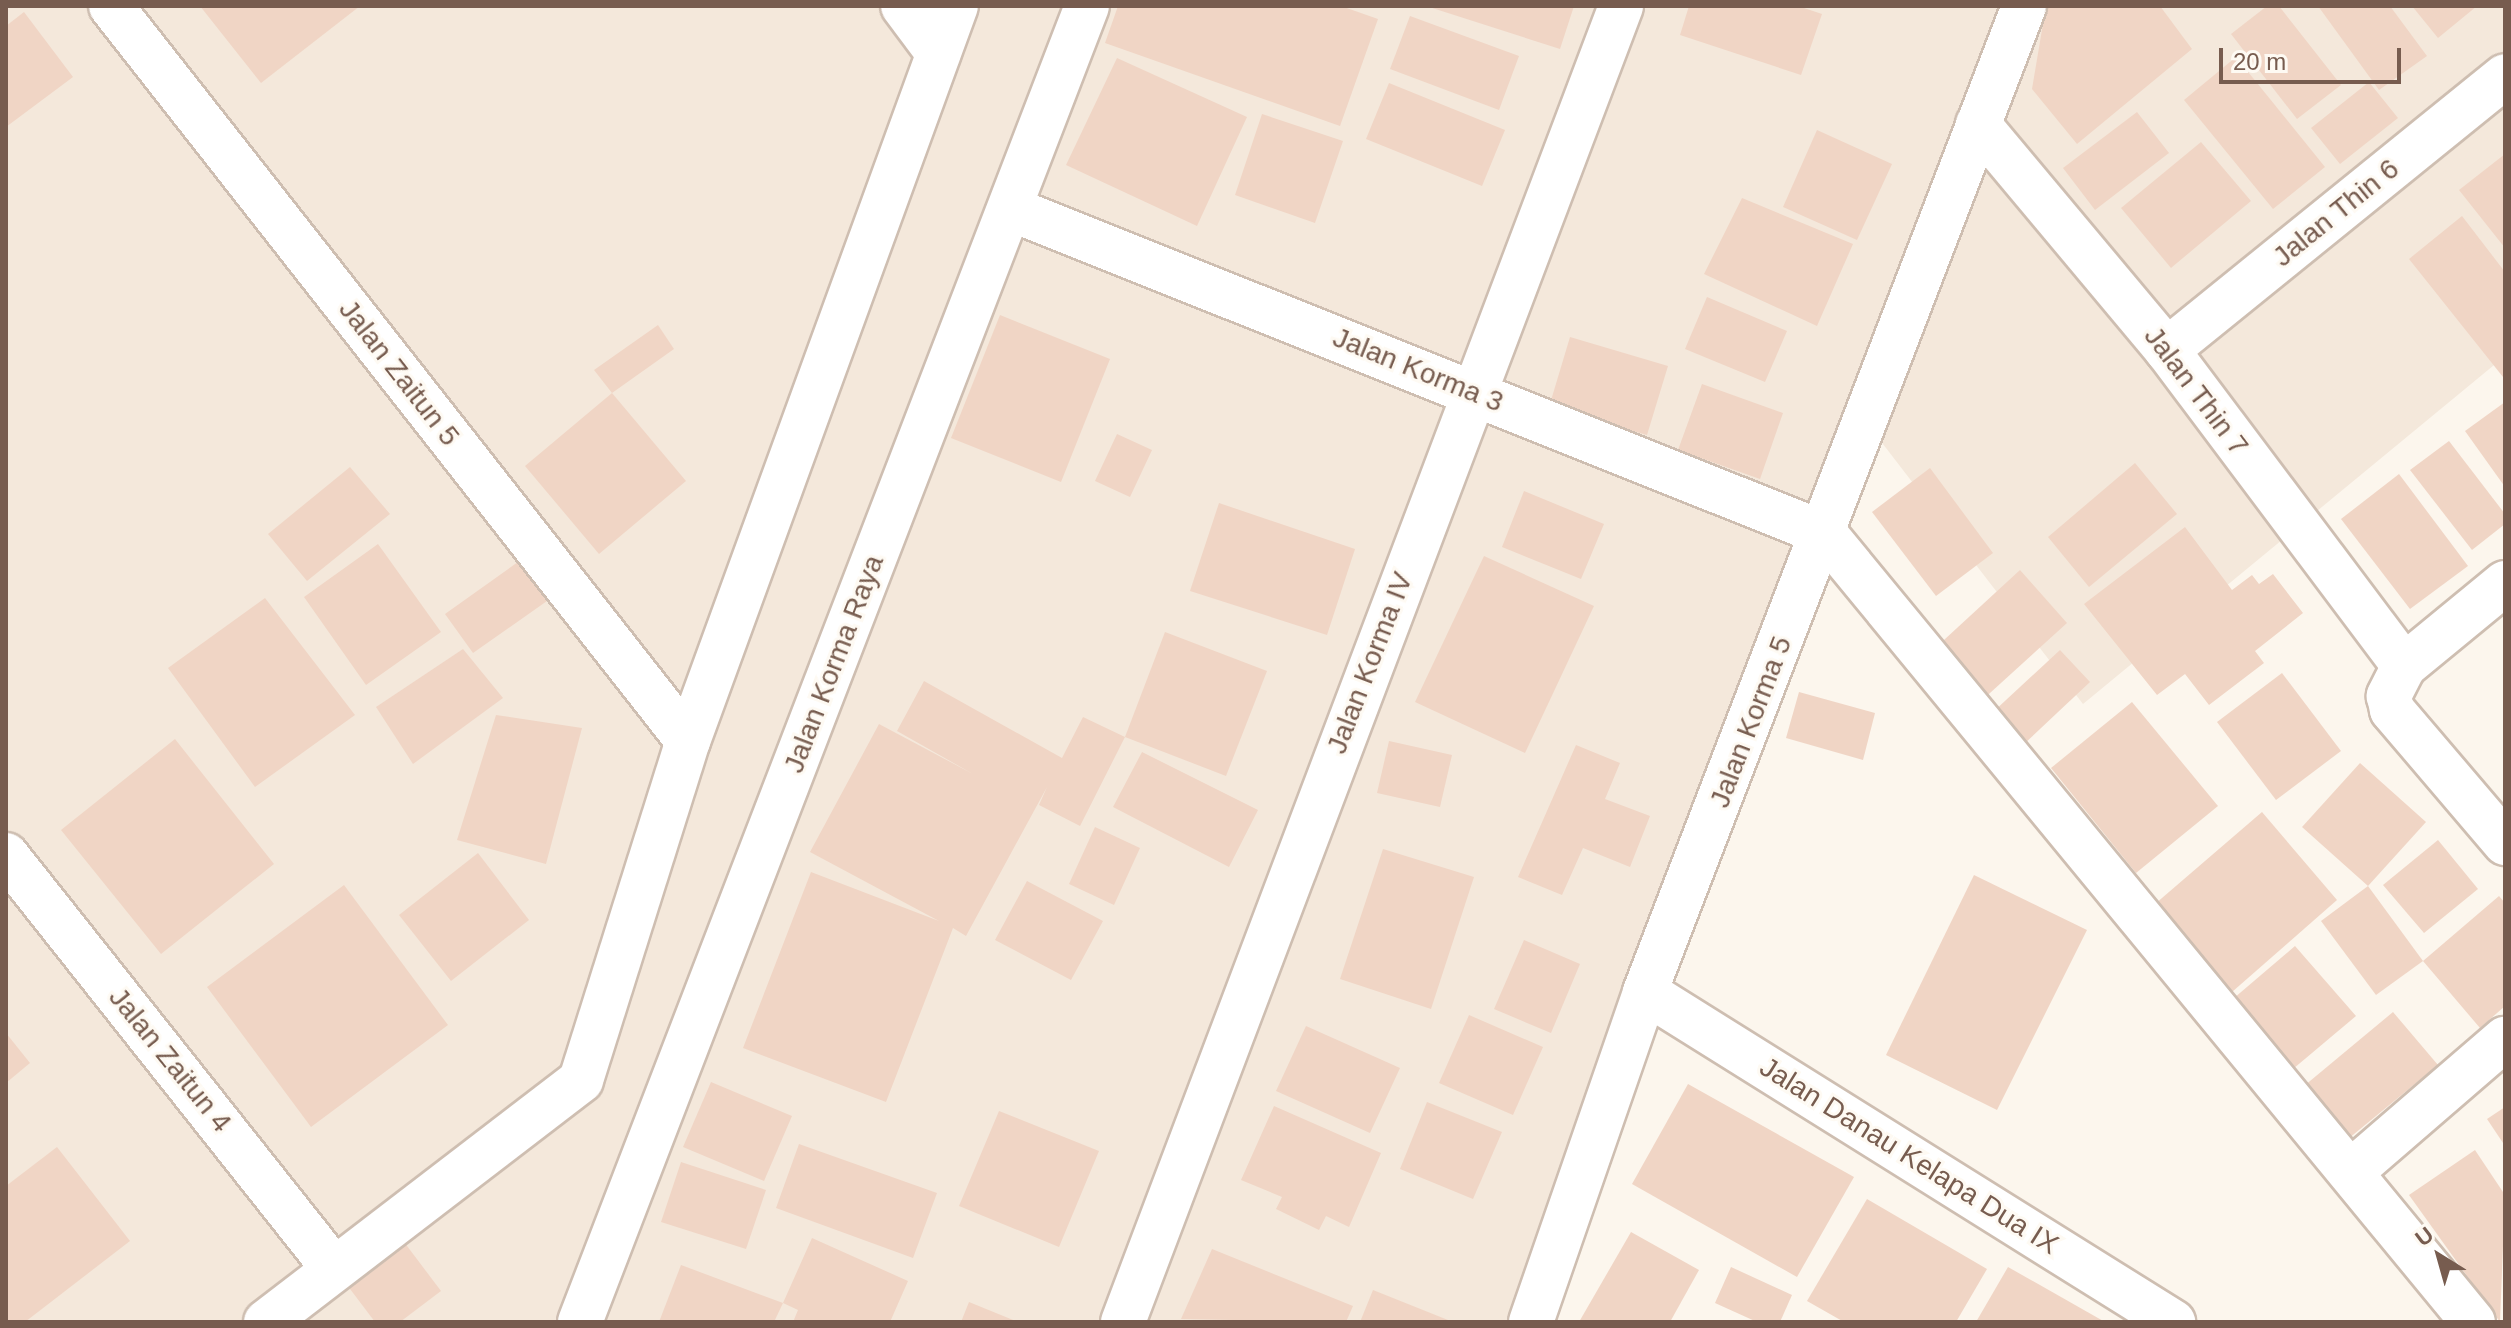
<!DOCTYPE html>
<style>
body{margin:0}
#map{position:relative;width:2511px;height:1328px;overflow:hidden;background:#fcf6ed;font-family:Helvetica,sans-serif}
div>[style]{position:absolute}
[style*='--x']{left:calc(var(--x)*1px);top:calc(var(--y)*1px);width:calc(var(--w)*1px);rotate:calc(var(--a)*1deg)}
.residential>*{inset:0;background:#f4e8db}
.building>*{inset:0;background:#f0d5c5}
.roads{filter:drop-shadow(2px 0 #cebeb1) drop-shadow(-2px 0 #cebeb1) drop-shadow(0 2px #cebeb1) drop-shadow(0 -2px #cebeb1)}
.street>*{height:44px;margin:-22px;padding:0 22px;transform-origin:22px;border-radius:22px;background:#fff}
span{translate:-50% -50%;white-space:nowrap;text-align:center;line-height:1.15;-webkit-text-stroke:6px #fefaf3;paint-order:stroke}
.street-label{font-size:28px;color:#775c4f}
.frame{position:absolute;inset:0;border:8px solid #775c4f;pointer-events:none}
.north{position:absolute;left:2399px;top:1216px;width:80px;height:80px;-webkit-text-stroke:6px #fefaf3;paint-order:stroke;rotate:323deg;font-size:22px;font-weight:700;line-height:32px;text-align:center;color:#775c4f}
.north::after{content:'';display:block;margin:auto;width:28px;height:36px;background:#775c4f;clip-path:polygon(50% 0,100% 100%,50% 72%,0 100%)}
.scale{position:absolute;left:2219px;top:48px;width:182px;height:36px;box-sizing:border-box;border:4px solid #775c4f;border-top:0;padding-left:10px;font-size:24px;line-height:28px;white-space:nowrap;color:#775c4f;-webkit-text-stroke:6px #fefaf3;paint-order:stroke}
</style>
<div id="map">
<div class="residential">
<i style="clip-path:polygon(6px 6px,2505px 6px,2505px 356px,2083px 704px,1866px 422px,1514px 1322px,6px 1322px)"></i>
</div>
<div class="building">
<i style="clip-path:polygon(200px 6px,360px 6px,261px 83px)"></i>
<i style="clip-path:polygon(1118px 6px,1341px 6px,1378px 19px,1340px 126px,1105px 43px)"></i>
<i style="clip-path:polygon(1426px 6px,1574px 6px,1560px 49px)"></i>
<i style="clip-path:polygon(1689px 6px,1798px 6px,1822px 14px,1801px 75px,1680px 35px)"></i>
<i style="clip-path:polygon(2046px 6px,2160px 6px,2192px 49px,2077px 144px,2032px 89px)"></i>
<i style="clip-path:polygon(2267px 6px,2279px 6px,2341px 85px,2297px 119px,2231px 34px)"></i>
<i style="clip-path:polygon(2318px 6px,2390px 6px,2427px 56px,2379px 90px)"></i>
<i style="clip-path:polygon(2412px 6px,2477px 6px,2438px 38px)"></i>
<i style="clip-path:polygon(24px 12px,73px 77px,6px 127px,6px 26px)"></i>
<i style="clip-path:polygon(1410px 16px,1519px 56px,1499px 110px,1390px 69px)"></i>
<i style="clip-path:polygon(2236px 57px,2325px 167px,2273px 209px,2184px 100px)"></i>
<i style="clip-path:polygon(1117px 58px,1247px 117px,1197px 226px,1066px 165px)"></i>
<i style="clip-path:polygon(2369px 82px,2398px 118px,2340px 164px,2311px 128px)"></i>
<i style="clip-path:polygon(1389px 83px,1505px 130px,1482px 186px,1366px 139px)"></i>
<i style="clip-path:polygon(2137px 112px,2169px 153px,2095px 210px,2063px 168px)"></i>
<i style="clip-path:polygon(1262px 114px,1343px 141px,1315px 223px,1235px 195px)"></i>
<i style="clip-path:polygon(1817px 130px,1892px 164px,1857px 240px,1783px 207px)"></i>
<i style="clip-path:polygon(2201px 142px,2251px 201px,2171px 268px,2121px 208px)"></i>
<i style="clip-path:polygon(2505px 154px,2505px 248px,2459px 190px)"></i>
<i style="clip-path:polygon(1742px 198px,1853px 244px,1817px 326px,1704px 274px)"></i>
<i style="clip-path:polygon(2462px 216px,2505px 272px,2503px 377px,2409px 259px)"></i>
<i style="clip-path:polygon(1707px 297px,1787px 331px,1765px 382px,1685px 349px)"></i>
<i style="clip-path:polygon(1000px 315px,1110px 359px,1061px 482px,951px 438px)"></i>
<i style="clip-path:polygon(658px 325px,674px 349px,612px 393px,594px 370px)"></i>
<i style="clip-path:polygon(1570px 337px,1668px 366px,1647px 435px,1549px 407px)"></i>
<i style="clip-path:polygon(1702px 384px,1783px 413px,1760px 479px,1678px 450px)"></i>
<i style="clip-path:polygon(612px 393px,686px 481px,599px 554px,525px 466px)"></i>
<i style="clip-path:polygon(2505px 402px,2505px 487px,2465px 431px)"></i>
<i style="clip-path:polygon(1117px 434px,1152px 450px,1130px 497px,1095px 481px)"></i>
<i style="clip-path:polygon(2449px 441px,2505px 514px,2505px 524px,2472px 550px,2410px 470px)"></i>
<i style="clip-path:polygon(2135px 463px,2177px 514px,2089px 587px,2048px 537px)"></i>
<i style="clip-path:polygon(350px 467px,390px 514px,307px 581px,268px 534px)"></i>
<i style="clip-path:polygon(1930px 468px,1993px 553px,1936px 596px,1872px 512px)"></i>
<i style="clip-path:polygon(2399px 474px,2468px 566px,2410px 609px,2341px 519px)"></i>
<i style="clip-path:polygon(1524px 491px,1604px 524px,1581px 579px,1502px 547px)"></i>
<i style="clip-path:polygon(1219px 503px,1355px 549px,1327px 635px,1190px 591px)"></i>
<i style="clip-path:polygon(2185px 527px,2232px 590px,2252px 575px,2259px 584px,2273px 574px,2303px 613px,2255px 651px,2264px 663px,2209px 705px,2185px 674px,2157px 695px,2084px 604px)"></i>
<i style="clip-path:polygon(378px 544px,441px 632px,366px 685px,304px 597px)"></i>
<i style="clip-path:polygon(1484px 556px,1594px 606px,1525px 753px,1415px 702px)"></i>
<i style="clip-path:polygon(518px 562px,547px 601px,473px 653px,445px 614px)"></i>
<i style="clip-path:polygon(2020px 570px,2067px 623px,1979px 703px,1932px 651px)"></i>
<i style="clip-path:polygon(265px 598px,355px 715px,255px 787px,168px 668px)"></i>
<i style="clip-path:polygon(1165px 632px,1267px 671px,1226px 776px,1125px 737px)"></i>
<i style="clip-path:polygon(463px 649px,503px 698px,413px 764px,376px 707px)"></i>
<i style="clip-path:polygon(2060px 650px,2090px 682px,2023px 745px,1992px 713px)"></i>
<i style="clip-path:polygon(2282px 673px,2341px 751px,2276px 800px,2217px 722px)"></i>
<i style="clip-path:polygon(924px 681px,1062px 758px,1083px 717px,1125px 737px,1080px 826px,1039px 805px,1047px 787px,966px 936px,953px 928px,886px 1102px,743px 1048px,811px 872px,939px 921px,810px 852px,879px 724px,973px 774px,897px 731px)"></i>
<i style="clip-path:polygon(1799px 692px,1875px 713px,1863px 760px,1786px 738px)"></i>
<i style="clip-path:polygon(2132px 702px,2218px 806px,2136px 873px,2051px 768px)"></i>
<i style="clip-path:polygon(496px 715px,582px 728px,546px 864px,457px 840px)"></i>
<i style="clip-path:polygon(175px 739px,274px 864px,161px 954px,61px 830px)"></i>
<i style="clip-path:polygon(1389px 741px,1452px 755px,1440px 807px,1377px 793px)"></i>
<i style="clip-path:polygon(1576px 745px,1620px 763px,1605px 799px,1650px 816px,1630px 867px,1583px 848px,1562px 895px,1518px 877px)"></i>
<i style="clip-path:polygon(1142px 752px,1258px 810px,1229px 867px,1113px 807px)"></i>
<i style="clip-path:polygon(2360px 763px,2426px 822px,2368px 886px,2302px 827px)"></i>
<i style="clip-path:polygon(2262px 812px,2337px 900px,2232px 992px,2155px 904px)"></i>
<i style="clip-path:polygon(1095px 827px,1140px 848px,1114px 905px,1069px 884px)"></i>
<i style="clip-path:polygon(2438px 840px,2478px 889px,2424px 933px,2383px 885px)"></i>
<i style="clip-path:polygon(1383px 849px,1474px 877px,1431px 1009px,1340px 979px)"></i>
<i style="clip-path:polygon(478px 853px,529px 920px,451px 981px,399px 915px)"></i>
<i style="clip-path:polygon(1974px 875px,2087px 930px,1997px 1110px,1886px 1055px)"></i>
<i style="clip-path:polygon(1027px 881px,1103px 921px,1071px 980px,995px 940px)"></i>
<i style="clip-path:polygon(344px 885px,448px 1025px,311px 1127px,207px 987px)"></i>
<i style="clip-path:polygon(2368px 886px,2423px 961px,2376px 995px,2321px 921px)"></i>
<i style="clip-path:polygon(2499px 896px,2505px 903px,2505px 1006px,2480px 1028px,2423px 961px)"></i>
<i style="clip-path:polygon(1524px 940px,1580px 964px,1551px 1033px,1494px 1009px)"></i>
<i style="clip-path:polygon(2295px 946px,2356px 1016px,2287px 1074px,2227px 1004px)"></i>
<i style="clip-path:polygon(2393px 1012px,2438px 1065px,2348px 1139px,2304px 1086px)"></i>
<i style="clip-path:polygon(1469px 1015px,1543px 1047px,1513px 1115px,1439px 1083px)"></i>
<i style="clip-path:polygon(1306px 1026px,1400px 1068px,1370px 1133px,1276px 1091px)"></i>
<i style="clip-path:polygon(6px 1033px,30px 1063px,6px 1083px)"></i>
<i style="clip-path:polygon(711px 1082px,792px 1116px,764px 1181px,683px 1147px)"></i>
<i style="clip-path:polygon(1688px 1084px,1854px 1177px,1797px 1277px,1632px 1184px)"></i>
<i style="clip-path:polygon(1427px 1102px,1502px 1132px,1473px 1199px,1400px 1169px)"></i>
<i style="clip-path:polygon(1274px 1106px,1381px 1153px,1349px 1227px,1326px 1216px,1319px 1230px,1276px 1209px,1282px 1197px,1241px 1180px)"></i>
<i style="clip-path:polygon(2505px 1107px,2505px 1146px,2487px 1119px)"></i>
<i style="clip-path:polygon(999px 1111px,1099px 1151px,1059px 1247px,959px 1206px)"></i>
<i style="clip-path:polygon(799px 1144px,937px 1193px,913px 1258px,776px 1208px)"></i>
<i style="clip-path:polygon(57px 1147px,130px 1241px,25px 1322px,6px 1322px,6px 1186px)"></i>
<i style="clip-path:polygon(2475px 1150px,2505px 1195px,2500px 1322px,2409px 1195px)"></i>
<i style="clip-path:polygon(681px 1162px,766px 1190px,746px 1249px,661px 1222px)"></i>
<i style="clip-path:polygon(1867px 1199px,1987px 1269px,1956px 1322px,1844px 1322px,1807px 1301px)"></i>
<i style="clip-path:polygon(1631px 1232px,1699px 1270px,1670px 1322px,1579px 1322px)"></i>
<i style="clip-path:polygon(398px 1234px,441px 1291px,400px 1322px,375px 1322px,341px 1277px)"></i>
<i style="clip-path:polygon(812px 1238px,908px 1281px,890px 1322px,793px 1322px,798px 1310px,783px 1303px)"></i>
<i style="clip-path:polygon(1212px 1249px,1353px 1306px,1346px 1322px,1181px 1319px)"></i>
<i style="clip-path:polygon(681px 1265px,783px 1303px,774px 1322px,659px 1322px)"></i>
<i style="clip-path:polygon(1731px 1267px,1792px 1295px,1780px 1322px,1757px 1322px,1715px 1303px)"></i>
<i style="clip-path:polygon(2008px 1267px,2105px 1322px,1976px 1322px)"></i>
<i style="clip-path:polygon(1373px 1290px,1453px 1322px,1360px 1322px)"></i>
<i style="clip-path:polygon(969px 1302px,1018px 1322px,961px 1322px)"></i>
</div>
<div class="roads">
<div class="street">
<i style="--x:111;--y:6;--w:934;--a:51.87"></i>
<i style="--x:903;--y:6;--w:59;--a:53.3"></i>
<i style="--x:1978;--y:124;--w:295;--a:50.1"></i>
<i style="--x:2167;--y:350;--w:395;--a:53.1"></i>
<i style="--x:1011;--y:209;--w:876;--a:21.76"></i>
<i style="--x:1825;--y:534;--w:1020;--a:50.57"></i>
<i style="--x:2167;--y:350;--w:435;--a:-39"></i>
<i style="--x:2505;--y:583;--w:131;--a:140.6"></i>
<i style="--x:2404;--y:666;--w:34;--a:117"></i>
<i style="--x:2389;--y:696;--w:14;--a:78"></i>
<i style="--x:2392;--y:710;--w:175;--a:49.6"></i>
<i style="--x:6;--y:855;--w:523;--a:51.6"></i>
<i style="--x:1645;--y:992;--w:623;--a:32.01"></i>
<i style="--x:2353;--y:1170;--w:201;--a:-40.8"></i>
<i style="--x:266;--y:1322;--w:397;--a:-37.5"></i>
<i style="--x:581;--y:1080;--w:355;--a:-72.5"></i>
<i style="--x:688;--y:741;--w:782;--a:-69.97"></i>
<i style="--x:580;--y:1322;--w:1410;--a:-68.93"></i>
<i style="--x:1123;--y:1322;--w:1407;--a:-69.27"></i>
<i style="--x:1531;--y:1322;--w:349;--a:-70.9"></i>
<i style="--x:1645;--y:992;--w:1056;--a:-68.97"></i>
</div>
</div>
<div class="street-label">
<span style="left:2336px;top:213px;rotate:-39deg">Jalan Thin 6</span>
<span style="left:1418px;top:370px;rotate:22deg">Jalan Korma 3</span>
<span style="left:399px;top:373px;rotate:52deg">Jalan Zaitun 5</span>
<span style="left:2196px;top:391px;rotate:53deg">Jalan Thin 7</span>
<span style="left:1370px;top:663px;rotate:-69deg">Jalan Korma IV</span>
<span style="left:834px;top:664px;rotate:-69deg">Jalan Korma Raya</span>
<span style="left:1751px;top:722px;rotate:-69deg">Jalan Korma 5</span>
<span style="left:170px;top:1060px;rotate:51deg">Jalan Zaitun 4</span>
<span style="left:1909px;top:1156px;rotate:32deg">Jalan Danau Kelapa Dua IX</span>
</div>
<div class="frame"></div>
<div class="north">U</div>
<div class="scale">20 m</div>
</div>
